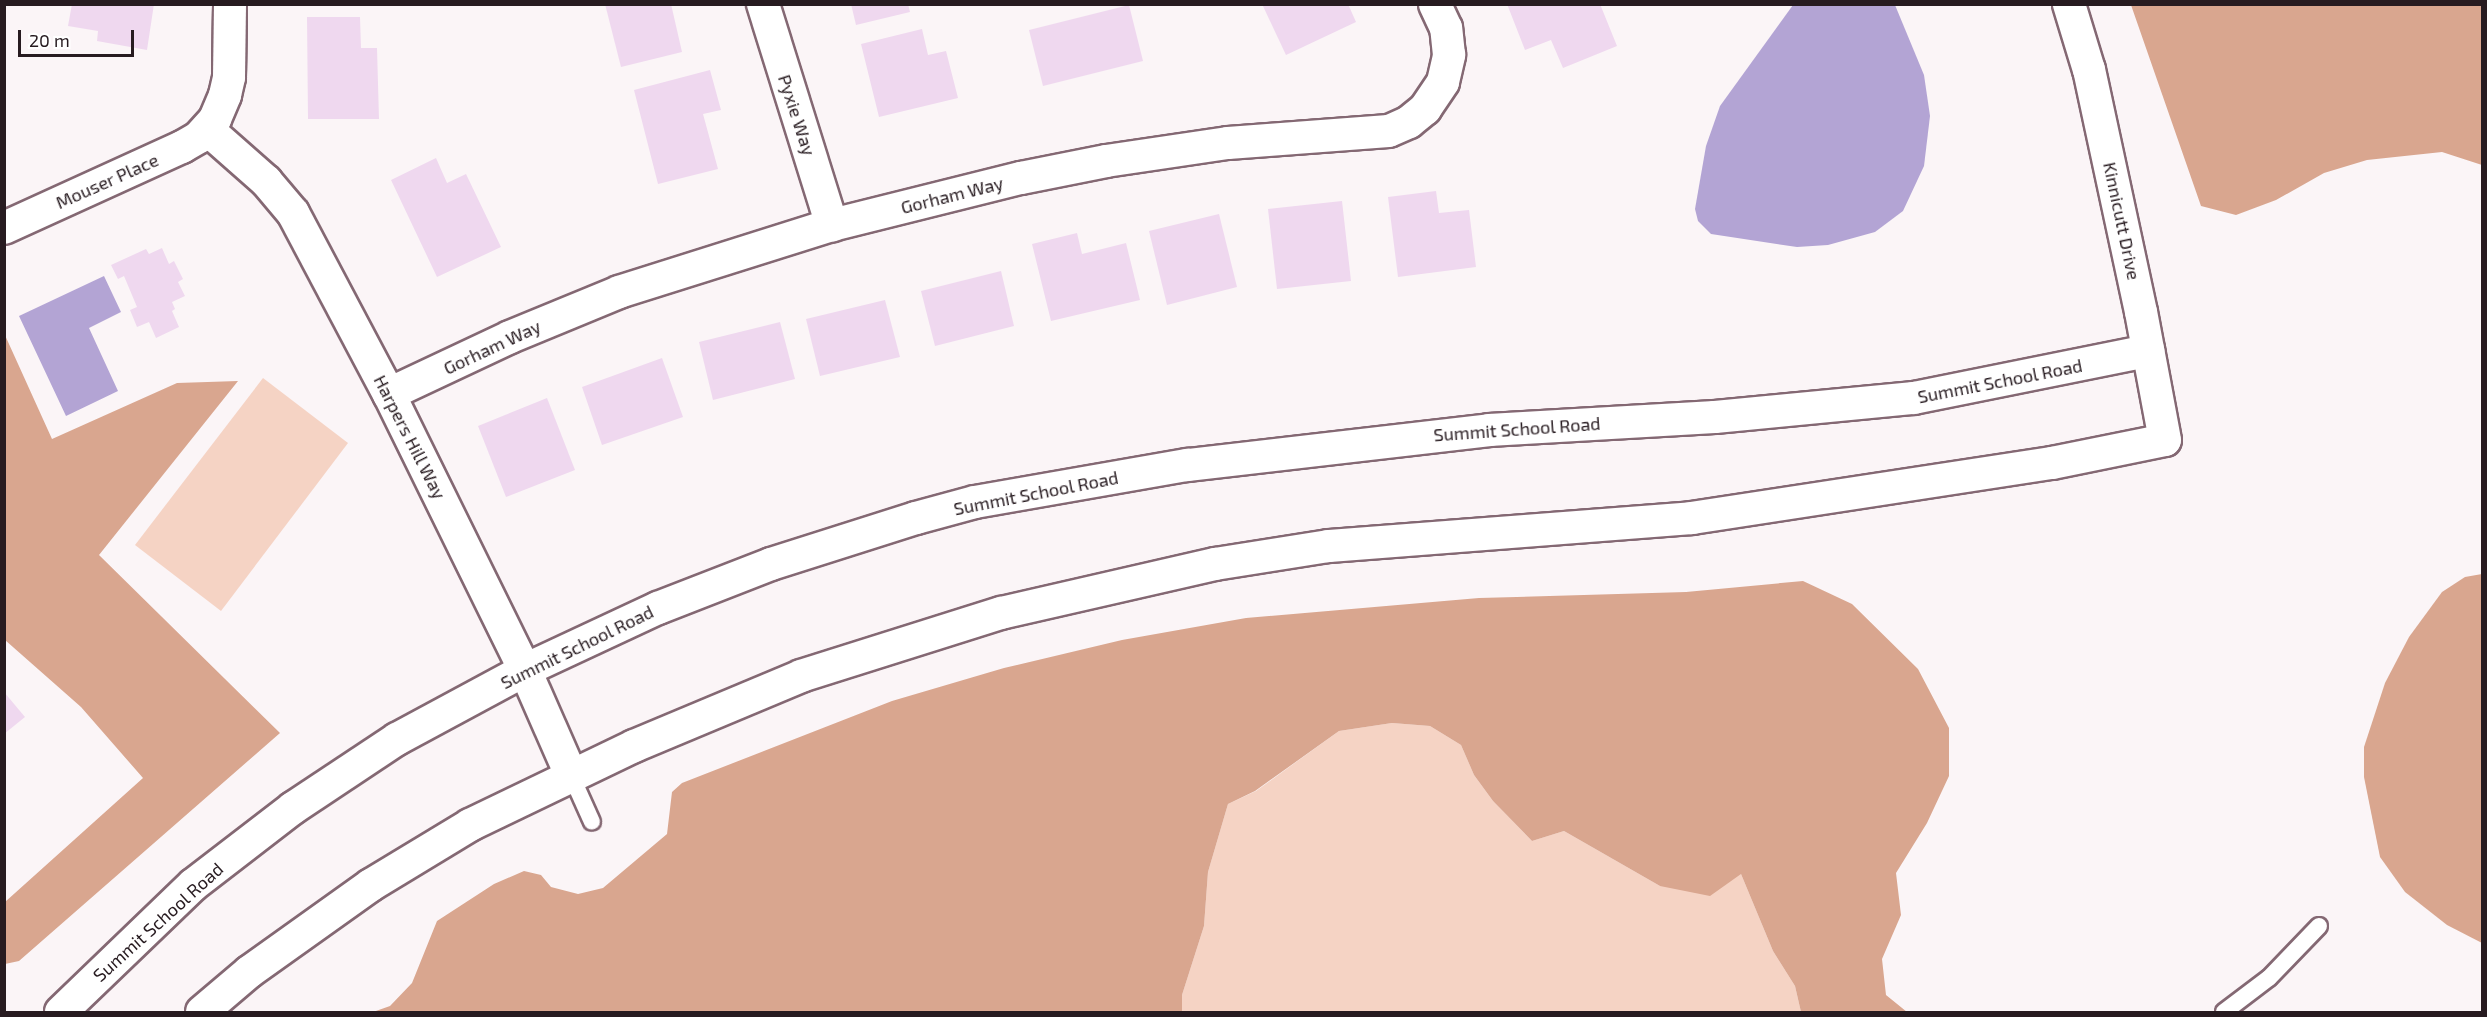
<!DOCTYPE html>
<style>
body{margin:0}
#map{position:relative;width:2487px;height:1017px;overflow:hidden;background:#fbf5f7;font-family:"Exo 2",sans-serif}
div>[style]{position:absolute}
[style*='--x']{left:calc(var(--x)*1px);top:calc(var(--y)*1px);width:calc(var(--w)*1px);rotate:calc(var(--a)*1deg)}
.green>*{inset:0;background:#f5d3c4}
.forest>*{inset:0;background:#d9a68f}
.water>*{inset:0;background:#b3a4d4}
.building>*{inset:0;background:#efd8ef}
.roads{filter:drop-shadow(2px 0 #846873) drop-shadow(-2px 0 #846873) drop-shadow(0 2px #846873) drop-shadow(0 -2px #846873)}
.lane>*{height:16px;margin:-8px;padding:0 8px;transform-origin:8px;border-radius:8px;background:#fff}
.street>*{height:32px;margin:-16px;padding:0 16px;transform-origin:16px;border-radius:16px;background:#fff}
span{translate:-50% -50%;white-space:nowrap;text-align:center;line-height:1.15;-webkit-text-stroke:5px #fff;paint-order:stroke}
.street-label{font-size:18px;color:#271b20}
.frame{position:absolute;inset:0;border:6px solid #271b20;pointer-events:none}
.scale{position:absolute;left:18px;top:30px;width:116px;height:27px;box-sizing:border-box;border:3px solid #271b20;border-top:0;padding-left:8px;font-size:18px;line-height:21px;white-space:nowrap;color:#271b20;-webkit-text-stroke:4px #fff;paint-order:stroke}
</style>
<div id="map">
<div class="green">
<i style="clip-path:polygon(263px 378px,348px 443px,221px 611px,135px 545px)"></i>
<i style="clip-path:polygon(1392px 723px,1430px 726px,1461px 745px,1474px 775px,1493px 801px,1532px 841px,1564px 831px,1660px 886px,1741px 874px,1773px 951px,1795px 986px,1801px 1012px,1182px 1012px,1182px 995px,1204px 926px,1208px 872px,1228px 804px,1256px 791px,1339px 731px)"></i>
</div>
<div class="forest">
<i style="clip-path:polygon(2131px 5px,2482px 5px,2482px 165px,2442px 152px,2367px 160px,2324px 173px,2276px 200px,2236px 215px,2201px 206px)"></i>
<i style="clip-path:polygon(4px 333px,52px 439px,177px 383px,238px 381px,99px 555px,280px 733px,19px 961px,5px 964px,5px 902px,143px 778px,81px 707px,5px 640px)"></i>
<i style="clip-path:polygon(2482px 574px,2482px 943px,2447px 925px,2405px 892px,2380px 857px,2364px 777px,2364px 747px,2385px 683px,2409px 637px,2442px 592px,2465px 577px)"></i>
<i style="clip-path:polygon(1803px 581px,1852px 604px,1918px 669px,1949px 728px,1949px 776px,1927px 823px,1896px 873px,1901px 915px,1882px 959px,1886px 995px,1907px 1012px,1801px 1012px,1795px 986px,1773px 951px,1741px 874px,1710px 896px,1660px 886px,1564px 831px,1532px 841px,1493px 801px,1474px 775px,1461px 745px,1430px 726px,1392px 723px,1339px 731px,1255px 791px,1228px 804px,1208px 872px,1204px 926px,1182px 995px,1182px 1012px,373px 1012px,390px 1006px,412px 983px,437px 921px,494px 884px,524px 871px,541px 875px,551px 887px,578px 894px,603px 888px,667px 834px,672px 792px,682px 783px,892px 701px,1004px 668px,1122px 640px,1246px 618px,1479px 598px,1686px 592px)"></i>
</div>
<div class="water">
<i style="clip-path:polygon(1793px 5px,1895px 5px,1924px 75px,1930px 116px,1924px 166px,1903px 211px,1875px 232px,1828px 245px,1797px 247px,1711px 234px,1698px 221px,1695px 209px,1706px 146px,1720px 106px)"></i>
<i style="clip-path:polygon(104px 276px,121px 312px,89px 328px,118px 391px,66px 416px,19px 316px)"></i>
</div>
<div class="building">
<i style="clip-path:polygon(72px 4px,154px 4px,147px 50px,97px 41px,98px 31px,68px 26px)"></i>
<i style="clip-path:polygon(605px 4px,671px 4px,682px 52px,621px 67px)"></i>
<i style="clip-path:polygon(851px 4px,908px 4px,910px 12px,856px 25px)"></i>
<i style="clip-path:polygon(1262px 4px,1348px 4px,1356px 22px,1286px 55px)"></i>
<i style="clip-path:polygon(1507px 4px,1600px 4px,1617px 46px,1563px 68px,1551px 40px,1525px 50px)"></i>
<i style="clip-path:polygon(1129px 5px,1143px 61px,1043px 86px,1029px 30px)"></i>
<i style="clip-path:polygon(307px 17px,360px 17px,361px 48px,377px 48px,379px 119px,308px 119px)"></i>
<i style="clip-path:polygon(922px 29px,928px 55px,946px 51px,958px 98px,879px 117px,861px 44px)"></i>
<i style="clip-path:polygon(710px 70px,721px 110px,703px 114px,718px 169px,658px 184px,634px 90px)"></i>
<i style="clip-path:polygon(436px 158px,447px 183px,466px 174px,501px 247px,437px 277px,391px 180px)"></i>
<i style="clip-path:polygon(1436px 191px,1439px 213px,1469px 210px,1476px 267px,1398px 277px,1388px 197px)"></i>
<i style="clip-path:polygon(1342px 201px,1351px 281px,1277px 289px,1268px 209px)"></i>
<i style="clip-path:polygon(1219px 214px,1237px 287px,1167px 305px,1149px 231px)"></i>
<i style="clip-path:polygon(1077px 233px,1082px 254px,1126px 243px,1140px 300px,1051px 321px,1032px 244px)"></i>
<i style="clip-path:polygon(162px 248px,169px 264px,174px 261px,183px 279px,178px 282px,185px 296px,172px 302px,175px 309px,172px 311px,179px 327px,156px 338px,149px 322px,137px 327px,130px 310px,137px 307px,124px 276px,118px 279px,111px 265px,146px 249px,149px 254px)"></i>
<i style="clip-path:polygon(1001px 271px,1014px 326px,935px 346px,921px 291px)"></i>
<i style="clip-path:polygon(885px 300px,900px 357px,820px 376px,806px 319px)"></i>
<i style="clip-path:polygon(780px 322px,795px 379px,713px 400px,699px 342px)"></i>
<i style="clip-path:polygon(662px 358px,683px 417px,602px 445px,582px 387px)"></i>
<i style="clip-path:polygon(547px 398px,575px 470px,506px 497px,478px 426px)"></i>
<i style="clip-path:polygon(4px 692px,25px 717px,4px 734px)"></i>
</div>
<div class="roads">
<div class="lane">
<i style="--x:571;--y:775;--w:51;--a:65.9"></i>
<i style="--x:2224;--y:1012;--w:56;--a:-37.1"></i>
<i style="--x:2269;--y:978;--w:72;--a:-46.1"></i>
</div>
<div class="street">
<i style="--x:763;--y:4;--w:232;--a:72.7"></i>
<i style="--x:207;--y:129;--w:79;--a:41.4"></i>
<i style="--x:266;--y:181;--w:42;--a:49.8"></i>
<i style="--x:293;--y:213;--w:205;--a:62.1"></i>
<i style="--x:389;--y:394;--w:308;--a:63.8"></i>
<i style="--x:525;--y:670;--w:115;--a:66.3"></i>
<i style="--x:4;--y:228;--w:196;--a:-24.5"></i>
<i style="--x:182;--y:147;--w:20;--a:-30"></i>
<i style="--x:199;--y:137;--w:24;--a:-48"></i>
<i style="--x:215;--y:119;--w:26;--a:-67"></i>
<i style="--x:225;--y:95;--w:18;--a:-77"></i>
<i style="--x:229;--y:77;--w:73;--a:-89.2"></i>
<i style="--x:389;--y:394;--w:134;--a:-25.2"></i>
<i style="--x:510;--y:337;--w:118;--a:-22.4"></i>
<i style="--x:619;--y:292;--w:223;--a:-17.5"></i>
<i style="--x:832;--y:225;--w:195;--a:-14"></i>
<i style="--x:1021;--y:178;--w:87;--a:-11.3"></i>
<i style="--x:1106;--y:161;--w:123;--a:-8.4"></i>
<i style="--x:1228;--y:143;--w:161;--a:-4.3"></i>
<i style="--x:1389;--y:131;--w:22;--a:-24"></i>
<i style="--x:1409;--y:122;--w:21;--a:-39"></i>
<i style="--x:1425;--y:109;--w:32;--a:-56"></i>
<i style="--x:1443;--y:82;--w:28;--a:-77"></i>
<i style="--x:1449;--y:55;--w:27;--a:-96"></i>
<i style="--x:1446;--y:28;--w:26;--a:-115"></i>
<i style="--x:61;--y:1012;--w:183;--a:-43.9"></i>
<i style="--x:193;--y:885;--w:126;--a:-37.6"></i>
<i style="--x:293;--y:808;--w:125;--a:-33.6"></i>
<i style="--x:397;--y:739;--w:145;--a:-28.3"></i>
<i style="--x:525;--y:670;--w:147;--a:-25"></i>
<i style="--x:658;--y:608;--w:121;--a:-21.3"></i>
<i style="--x:771;--y:564;--w:152;--a:-17.6"></i>
<i style="--x:916;--y:518;--w:61;--a:-15.2"></i>
<i style="--x:975;--y:502;--w:216;--a:-9.9"></i>
<i style="--x:1188;--y:465;--w:303;--a:-6.6"></i>
<i style="--x:1489;--y:430;--w:226;--a:-3.3"></i>
<i style="--x:1715;--y:417;--w:200;--a:-5.5"></i>
<i style="--x:1914;--y:398;--w:239;--a:-11.4"></i>
<i style="--x:202;--y:1012;--w:62;--a:-40.4"></i>
<i style="--x:249;--y:972;--w:150;--a:-35.5"></i>
<i style="--x:371;--y:885;--w:116;--a:-31.2"></i>
<i style="--x:470;--y:825;--w:182;--a:-25.7"></i>
<i style="--x:634;--y:746;--w:181;--a:-22.7"></i>
<i style="--x:801;--y:676;--w:210;--a:-17.5"></i>
<i style="--x:1001;--y:613;--w:220;--a:-12.9"></i>
<i style="--x:1215;--y:564;--w:115;--a:-9"></i>
<i style="--x:1329;--y:546;--w:364;--a:-4.4"></i>
<i style="--x:1692;--y:518;--w:364;--a:-8.7"></i>
<i style="--x:2052;--y:463;--w:115;--a:-11.5"></i>
<i style="--x:2165;--y:440;--w:130;--a:-100.6"></i>
<i style="--x:2141;--y:312;--w:248;--a:-102.1"></i>
<i style="--x:2089;--y:70;--w:69;--a:-106.9"></i>
</div>
</div>
<div class="street-label">
<span style="left:797px;top:115px;rotate:72deg">Pyxie Way</span>
<span style="left:107px;top:181px;rotate:-24deg">Mouser Place</span>
<span style="left:952px;top:195px;rotate:-14deg">Gorham Way</span>
<span style="left:2122px;top:221px;rotate:78deg">Kinnicutt Drive</span>
<span style="left:492px;top:347px;rotate:-25deg">Gorham Way</span>
<span style="left:2000px;top:381px;rotate:-11deg">Summit School Road</span>
<span style="left:1517px;top:429px;rotate:-4deg">Summit School Road</span>
<span style="left:410px;top:437px;rotate:63deg">Harpers Hill Way</span>
<span style="left:1036px;top:493px;rotate:-11deg">Summit School Road</span>
<span style="left:577px;top:647px;rotate:-26deg">Summit School Road</span>
<span style="left:158px;top:922px;rotate:-42deg">Summit School Road</span>
</div>
<div class="frame"></div>
<div class="scale">20 m</div>
</div>
